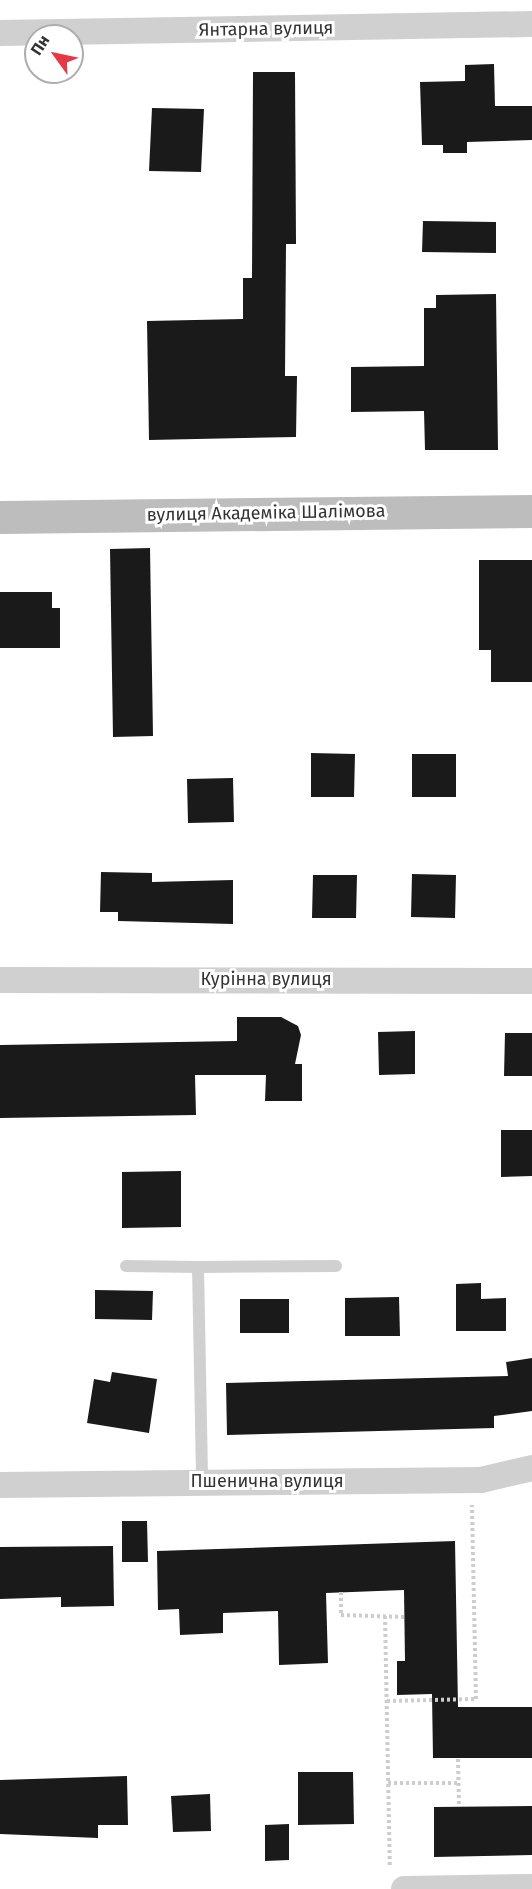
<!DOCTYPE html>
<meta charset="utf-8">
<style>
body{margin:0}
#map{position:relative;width:532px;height:1889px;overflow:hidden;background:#fff;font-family:"Fira Sans",sans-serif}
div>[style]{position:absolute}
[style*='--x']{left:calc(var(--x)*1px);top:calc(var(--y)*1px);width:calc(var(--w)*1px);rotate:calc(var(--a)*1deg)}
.building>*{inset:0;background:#1a1a1a}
.path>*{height:4px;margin-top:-2px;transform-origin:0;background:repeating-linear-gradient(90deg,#cdcdcd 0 3px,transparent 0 6px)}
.service>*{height:12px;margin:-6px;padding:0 6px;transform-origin:6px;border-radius:6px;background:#d0d0d0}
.minor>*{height:26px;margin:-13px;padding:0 13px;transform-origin:13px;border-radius:13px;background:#d0d0d0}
.secondary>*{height:33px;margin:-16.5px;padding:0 16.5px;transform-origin:16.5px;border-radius:16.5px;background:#bdbdbd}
span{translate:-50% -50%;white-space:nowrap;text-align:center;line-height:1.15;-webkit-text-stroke:6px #fff;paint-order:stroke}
.street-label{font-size:18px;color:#333}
.north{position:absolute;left:24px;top:24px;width:60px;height:60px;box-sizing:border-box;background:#fff;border:2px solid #adadad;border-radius:50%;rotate:303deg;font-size:16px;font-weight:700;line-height:24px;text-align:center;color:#333}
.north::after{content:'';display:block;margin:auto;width:21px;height:27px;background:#e63946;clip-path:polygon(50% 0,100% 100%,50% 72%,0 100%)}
</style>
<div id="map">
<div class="building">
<i style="clip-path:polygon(494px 64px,495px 106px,532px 106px,532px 140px,467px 142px,467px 153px,443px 153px,443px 145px,422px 145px,420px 82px,465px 81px,465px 65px)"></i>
<i style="clip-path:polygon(253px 72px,295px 72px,296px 244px,286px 244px,285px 376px,297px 376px,296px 437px,149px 440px,147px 321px,243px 319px,243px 278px,252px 278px)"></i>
<i style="clip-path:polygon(152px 108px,204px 109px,201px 172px,149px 171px)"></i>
<i style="clip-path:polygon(423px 221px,496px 222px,496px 253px,422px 252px)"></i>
<i style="clip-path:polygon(496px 294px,498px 450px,425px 450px,424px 411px,351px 412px,351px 367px,424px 366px,424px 308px,436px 308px,436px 295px)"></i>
<i style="clip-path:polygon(150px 548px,153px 736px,113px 737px,110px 549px)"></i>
<i style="clip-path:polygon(479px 560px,532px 560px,532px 682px,491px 682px,491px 650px,479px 650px)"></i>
<i style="clip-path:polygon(0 592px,52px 592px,52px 608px,60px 608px,60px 648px,0 648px)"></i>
<i style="clip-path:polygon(311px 753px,355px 754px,354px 797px,311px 797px)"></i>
<i style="clip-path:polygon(412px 754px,456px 754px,456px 797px,412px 797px)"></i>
<i style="clip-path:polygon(233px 778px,234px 822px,188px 823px,187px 779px)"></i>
<i style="clip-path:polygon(101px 872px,152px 873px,152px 882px,233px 880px,233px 924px,118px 921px,118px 912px,100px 912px)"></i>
<i style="clip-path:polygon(412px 874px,456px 875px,455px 918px,411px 917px)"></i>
<i style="clip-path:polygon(313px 875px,357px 875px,356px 918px,312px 918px)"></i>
<i style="clip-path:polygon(237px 1017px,281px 1017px,298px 1026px,301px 1035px,295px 1064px,302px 1064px,302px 1101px,265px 1101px,266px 1075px,195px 1075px,196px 1115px,0 1118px,0 1045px,237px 1041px)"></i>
<i style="clip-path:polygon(415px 1031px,415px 1074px,379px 1075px,378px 1032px)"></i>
<i style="clip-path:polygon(505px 1033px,532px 1033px,532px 1076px,504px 1076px)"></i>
<i style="clip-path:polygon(501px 1130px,532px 1130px,532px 1176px,501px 1177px)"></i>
<i style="clip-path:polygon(181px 1171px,181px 1227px,122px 1228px,122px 1172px)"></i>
<i style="clip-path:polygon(481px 1283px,481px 1299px,506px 1298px,506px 1331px,456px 1331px,456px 1284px)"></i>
<i style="clip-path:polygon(95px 1290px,153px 1291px,152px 1320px,95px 1319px)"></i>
<i style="clip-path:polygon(399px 1297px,400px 1336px,345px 1336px,345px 1298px)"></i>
<i style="clip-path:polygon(240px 1299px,289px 1299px,289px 1333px,240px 1333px)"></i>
<i style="clip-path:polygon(532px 1358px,532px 1411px,494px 1416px,494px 1428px,227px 1435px,226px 1383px,508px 1376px,506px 1362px)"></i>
<i style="clip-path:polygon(112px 1372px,157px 1379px,149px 1433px,87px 1423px,94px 1379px,110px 1382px)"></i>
<i style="clip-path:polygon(122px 1521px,147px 1521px,148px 1562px,122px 1562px)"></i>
<i style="clip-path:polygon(455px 1541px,458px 1707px,532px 1707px,532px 1758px,433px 1758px,432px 1694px,397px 1695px,397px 1661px,405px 1661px,404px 1590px,326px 1593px,328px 1663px,279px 1665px,278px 1611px,223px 1613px,223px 1633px,180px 1635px,179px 1609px,158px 1610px,157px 1551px)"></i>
<i style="clip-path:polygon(113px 1546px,114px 1606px,61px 1607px,61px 1597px,0 1599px,0 1547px)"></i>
<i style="clip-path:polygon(298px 1772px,353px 1772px,354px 1824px,298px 1825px)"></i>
<i style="clip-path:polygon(127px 1776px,128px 1825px,98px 1825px,98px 1838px,0 1834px,0 1780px)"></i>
<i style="clip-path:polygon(210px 1794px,211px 1831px,173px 1832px,171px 1796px)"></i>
<i style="clip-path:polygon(532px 1806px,532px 1855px,434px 1857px,434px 1807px)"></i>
<i style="clip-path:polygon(289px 1824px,289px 1860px,265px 1861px,265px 1825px)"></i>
</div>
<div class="path">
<i style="--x:341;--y:1592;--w:23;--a:90"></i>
<i style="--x:341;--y:1615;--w:64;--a:1.8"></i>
<i style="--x:385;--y:1616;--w:251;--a:88.9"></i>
<i style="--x:387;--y:1701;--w:89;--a:-1.3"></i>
<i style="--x:476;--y:1699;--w:194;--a:-91.2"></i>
<i style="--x:458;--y:1759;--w:47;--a:88.8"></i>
<i style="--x:388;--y:1783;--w:71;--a:0"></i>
</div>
<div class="service">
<i style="--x:126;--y:1266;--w:72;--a:0.8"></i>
<i style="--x:198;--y:1267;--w:214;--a:88.9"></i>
<i style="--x:198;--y:1267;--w:138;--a:-0.4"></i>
</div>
<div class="minor">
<i style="--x:0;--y:33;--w:532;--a:-0.97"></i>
<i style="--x:0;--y:980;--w:532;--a:0.11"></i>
<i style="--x:0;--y:1485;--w:481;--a:-0.6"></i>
<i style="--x:481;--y:1480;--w:52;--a:-13.2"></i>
<i style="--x:404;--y:1889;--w:128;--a:-0.9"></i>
</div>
<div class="secondary">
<i style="--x:0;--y:517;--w:532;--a:-0.65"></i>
</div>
<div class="street-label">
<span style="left:266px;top:29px;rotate:-1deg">Янтарна вулиця</span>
<span style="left:266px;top:513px;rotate:-1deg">вулиця Академіка Шалімова</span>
<span style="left:266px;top:979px">Курінна вулиця</span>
<span style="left:267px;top:1481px">Пшенична вулиця</span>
</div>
<div class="north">Пн</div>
</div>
